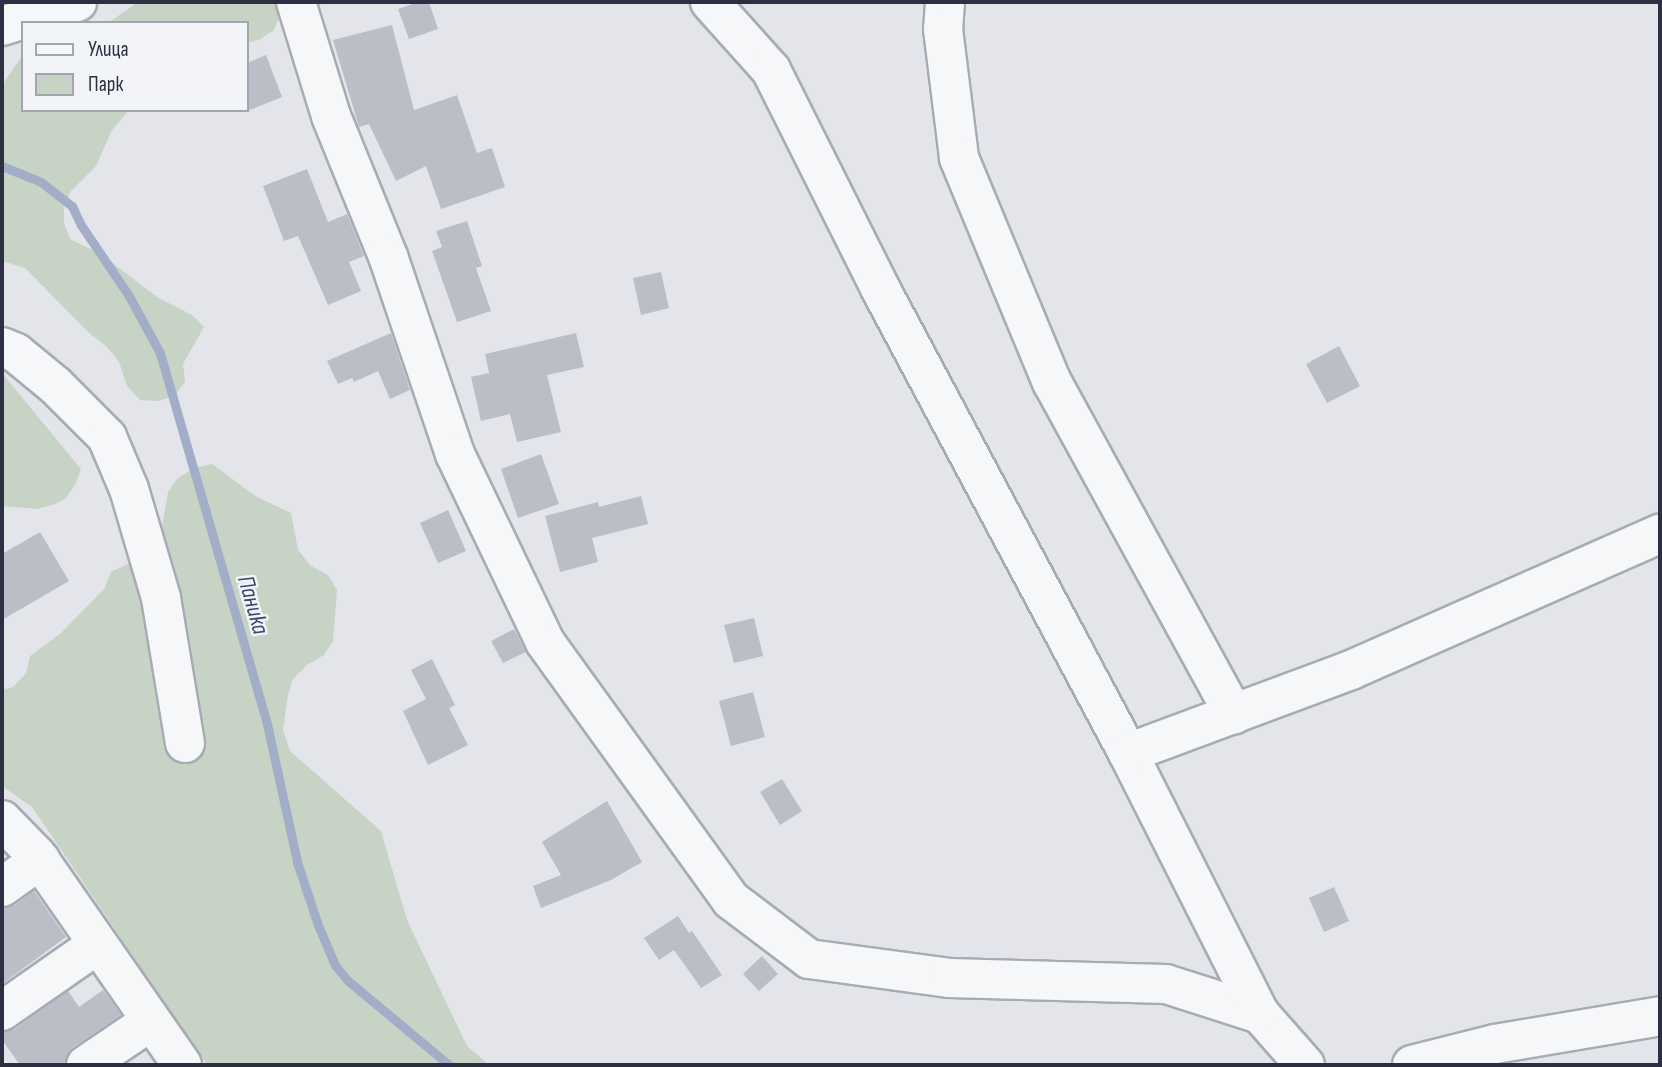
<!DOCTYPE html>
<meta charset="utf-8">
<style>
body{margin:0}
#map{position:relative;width:1662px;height:1067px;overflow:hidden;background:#e4e5ea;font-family:"Sofia Sans Condensed",sans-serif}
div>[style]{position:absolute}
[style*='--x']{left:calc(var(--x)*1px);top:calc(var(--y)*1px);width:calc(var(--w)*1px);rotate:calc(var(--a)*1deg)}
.green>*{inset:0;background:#c7d4c5}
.stream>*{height:9px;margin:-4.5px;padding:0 4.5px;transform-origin:4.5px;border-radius:4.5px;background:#a2adc7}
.building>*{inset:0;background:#bbbec7}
.roads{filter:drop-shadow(2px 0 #a9abb4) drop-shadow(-2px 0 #a9abb4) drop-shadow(0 2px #a9abb4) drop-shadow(0 -2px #a9abb4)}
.minor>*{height:38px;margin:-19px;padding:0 19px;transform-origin:19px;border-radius:19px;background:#f6f7f9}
span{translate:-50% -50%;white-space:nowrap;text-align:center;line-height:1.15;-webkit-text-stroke:5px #f3f4f8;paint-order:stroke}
.water-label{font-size:24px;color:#3a4972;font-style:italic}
.frame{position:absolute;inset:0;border:4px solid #2d3042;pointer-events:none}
.legend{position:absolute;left:21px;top:21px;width:228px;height:91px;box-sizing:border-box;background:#f3f4f8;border:2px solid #a4a6af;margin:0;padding:9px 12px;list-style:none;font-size:21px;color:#2d3042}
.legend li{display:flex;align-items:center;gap:14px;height:35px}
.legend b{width:35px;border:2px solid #a4a6af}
</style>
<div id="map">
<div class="green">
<i style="clip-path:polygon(138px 2px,278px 2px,281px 14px,274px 30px,259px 40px,247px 43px,247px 23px,108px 23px)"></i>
<i style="clip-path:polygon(23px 55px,23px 110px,129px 110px,112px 130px,96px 166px,71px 191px,64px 207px,64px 223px,70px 239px,101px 254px,157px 297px,192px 315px,204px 327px,183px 364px,185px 381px,175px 396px,158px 401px,140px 400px,127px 386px,119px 362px,107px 347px,89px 333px,25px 268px,2px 261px,2px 85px)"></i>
<i style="clip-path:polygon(2px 373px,81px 469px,75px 485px,65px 499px,55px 504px,37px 509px,2px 506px)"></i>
<i style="clip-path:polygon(212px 464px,257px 497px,291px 513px,298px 550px,311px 566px,328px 575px,337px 590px,333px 641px,324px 655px,307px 665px,293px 679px,288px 695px,283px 730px,290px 751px,381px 831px,407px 920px,467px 1046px,489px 1065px,207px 1065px,32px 807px,2px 786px,2px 690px,13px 687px,26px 673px,30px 656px,61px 633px,104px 589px,111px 572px,147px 555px,159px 544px,168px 492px,178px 478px,194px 468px)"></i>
</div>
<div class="stream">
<i style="--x:2;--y:166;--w:42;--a:22.3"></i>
<i style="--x:41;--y:182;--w:39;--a:38"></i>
<i style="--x:72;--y:206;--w:21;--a:65"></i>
<i style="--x:81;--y:225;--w:86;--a:55.9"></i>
<i style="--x:129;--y:296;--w:65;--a:61.5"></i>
<i style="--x:160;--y:353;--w:386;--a:73.9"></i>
<i style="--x:267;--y:724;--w:141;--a:77.7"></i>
<i style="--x:297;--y:862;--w:66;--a:71.6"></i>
<i style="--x:318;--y:925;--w:43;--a:67"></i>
<i style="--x:335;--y:965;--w:19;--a:51"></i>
<i style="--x:347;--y:980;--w:133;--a:39.8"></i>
</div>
<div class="building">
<i style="clip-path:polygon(418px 2px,429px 2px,438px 29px,409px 39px,398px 9px)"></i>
<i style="clip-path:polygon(392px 25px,414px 110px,457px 95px,477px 153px,492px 148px,505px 187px,441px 209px,426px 166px,396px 181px,369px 124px,359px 127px,333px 40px)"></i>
<i style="clip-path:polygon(266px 55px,282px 97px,247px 111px,247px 63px)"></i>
<i style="clip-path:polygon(307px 169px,328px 222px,347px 214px,364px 256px,349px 262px,361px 291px,328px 305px,298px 236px,284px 241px,263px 186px)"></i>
<i style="clip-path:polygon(467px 221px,482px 266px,476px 268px,491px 311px,457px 322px,432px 251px,442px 247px,436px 231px)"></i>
<i style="clip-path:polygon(661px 272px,669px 308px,641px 315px,633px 278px)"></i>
<i style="clip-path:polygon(391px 333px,410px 390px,390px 399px,378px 371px,354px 382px,352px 378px,338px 384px,327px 361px)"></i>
<i style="clip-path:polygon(576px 333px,584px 367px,547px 375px,561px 432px,517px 442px,510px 414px,481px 421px,471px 377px,489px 373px,485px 354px)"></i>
<i style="clip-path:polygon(1339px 346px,1360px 386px,1327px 403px,1306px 364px)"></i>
<i style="clip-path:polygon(541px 454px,559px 504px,518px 518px,501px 469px)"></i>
<i style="clip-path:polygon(641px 496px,648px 524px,592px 538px,598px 562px,560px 572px,545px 516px,598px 502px,599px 507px)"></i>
<i style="clip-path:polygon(448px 510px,466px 551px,438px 563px,420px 523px)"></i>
<i style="clip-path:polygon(40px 532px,69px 581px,2px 620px,2px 554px)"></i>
<i style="clip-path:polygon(754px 618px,763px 656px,734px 663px,724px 625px)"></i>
<i style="clip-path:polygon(514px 629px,526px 652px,503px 663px,491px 641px)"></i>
<i style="clip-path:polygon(432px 659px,455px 705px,449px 708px,468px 745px,428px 765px,403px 711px,426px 699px,411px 670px)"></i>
<i style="clip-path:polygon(753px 692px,765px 737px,731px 746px,719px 701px)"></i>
<i style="clip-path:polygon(782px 779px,802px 811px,780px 825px,760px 792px)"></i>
<i style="clip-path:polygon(607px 801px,642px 862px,611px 880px,541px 908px,533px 886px,561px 875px,542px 842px)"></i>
<i style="clip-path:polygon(1334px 887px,1349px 921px,1324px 932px,1309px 898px)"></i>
<i style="clip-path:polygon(34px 891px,66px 937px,2px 984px,2px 908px,15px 905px)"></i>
<i style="clip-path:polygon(678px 916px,689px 933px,692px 931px,722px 975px,701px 988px,674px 950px,659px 960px,644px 938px)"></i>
<i style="clip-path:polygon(762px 956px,778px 974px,759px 991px,743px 974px)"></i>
<i style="clip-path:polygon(103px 990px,121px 1015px,73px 1047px,67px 1055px,64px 1065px,20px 1065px,2px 1040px,2px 1032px,15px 1029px,68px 991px,79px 1007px)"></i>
</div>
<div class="roads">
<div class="minor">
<i style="--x:296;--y:2;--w:119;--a:72.9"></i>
<i style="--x:331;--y:116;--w:154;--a:67.9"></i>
<i style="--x:389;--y:259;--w:206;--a:71.3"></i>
<i style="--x:455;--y:454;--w:208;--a:64.4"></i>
<i style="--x:545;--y:642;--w:318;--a:54.2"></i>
<i style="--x:731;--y:900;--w:98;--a:37.1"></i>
<i style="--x:809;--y:959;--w:141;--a:7.7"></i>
<i style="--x:949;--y:978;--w:217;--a:1.6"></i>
<i style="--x:1166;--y:984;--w:99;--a:17.7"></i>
<i style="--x:1260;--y:1014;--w:68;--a:48.6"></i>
<i style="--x:710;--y:2;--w:91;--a:48.1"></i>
<i style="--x:771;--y:70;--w:244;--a:63.4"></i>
<i style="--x:880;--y:288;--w:527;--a:61.93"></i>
<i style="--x:1128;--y:753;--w:292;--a:63.2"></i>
<i style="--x:945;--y:2;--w:27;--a:94"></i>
<i style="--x:943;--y:29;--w:130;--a:82.9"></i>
<i style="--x:959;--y:158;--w:243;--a:67.5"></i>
<i style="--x:1052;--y:382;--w:379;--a:61.3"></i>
<i style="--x:2;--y:26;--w:79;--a:-17.7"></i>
<i style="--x:2;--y:347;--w:15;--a:23"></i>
<i style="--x:16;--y:353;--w:50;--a:39.4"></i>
<i style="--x:55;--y:385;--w:74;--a:45"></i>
<i style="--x:107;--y:437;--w:56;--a:67.1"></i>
<i style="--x:129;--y:489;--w:114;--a:73.6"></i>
<i style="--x:161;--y:598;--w:147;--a:80.6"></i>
<i style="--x:1128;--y:753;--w:238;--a:-20.4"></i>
<i style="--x:1351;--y:670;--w:338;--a:-23.8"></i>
<i style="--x:2;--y:820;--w:50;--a:45.8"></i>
<i style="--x:37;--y:856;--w:254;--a:55.2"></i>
<i style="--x:2;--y:887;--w:47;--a:-35.4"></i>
<i style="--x:2;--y:1011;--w:117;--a:-34.9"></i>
<i style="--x:86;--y:1065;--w:78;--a:-34.1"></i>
<i style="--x:1412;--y:1065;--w:86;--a:-14.2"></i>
<i style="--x:1495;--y:1044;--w:167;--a:-9.6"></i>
</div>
</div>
<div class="water-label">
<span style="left:253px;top:605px;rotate:74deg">Паника</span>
</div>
<div class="frame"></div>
<ul class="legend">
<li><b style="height:9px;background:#f6f7f9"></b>Улица</li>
<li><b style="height:19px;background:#c7d4c5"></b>Парк</li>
</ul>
</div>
